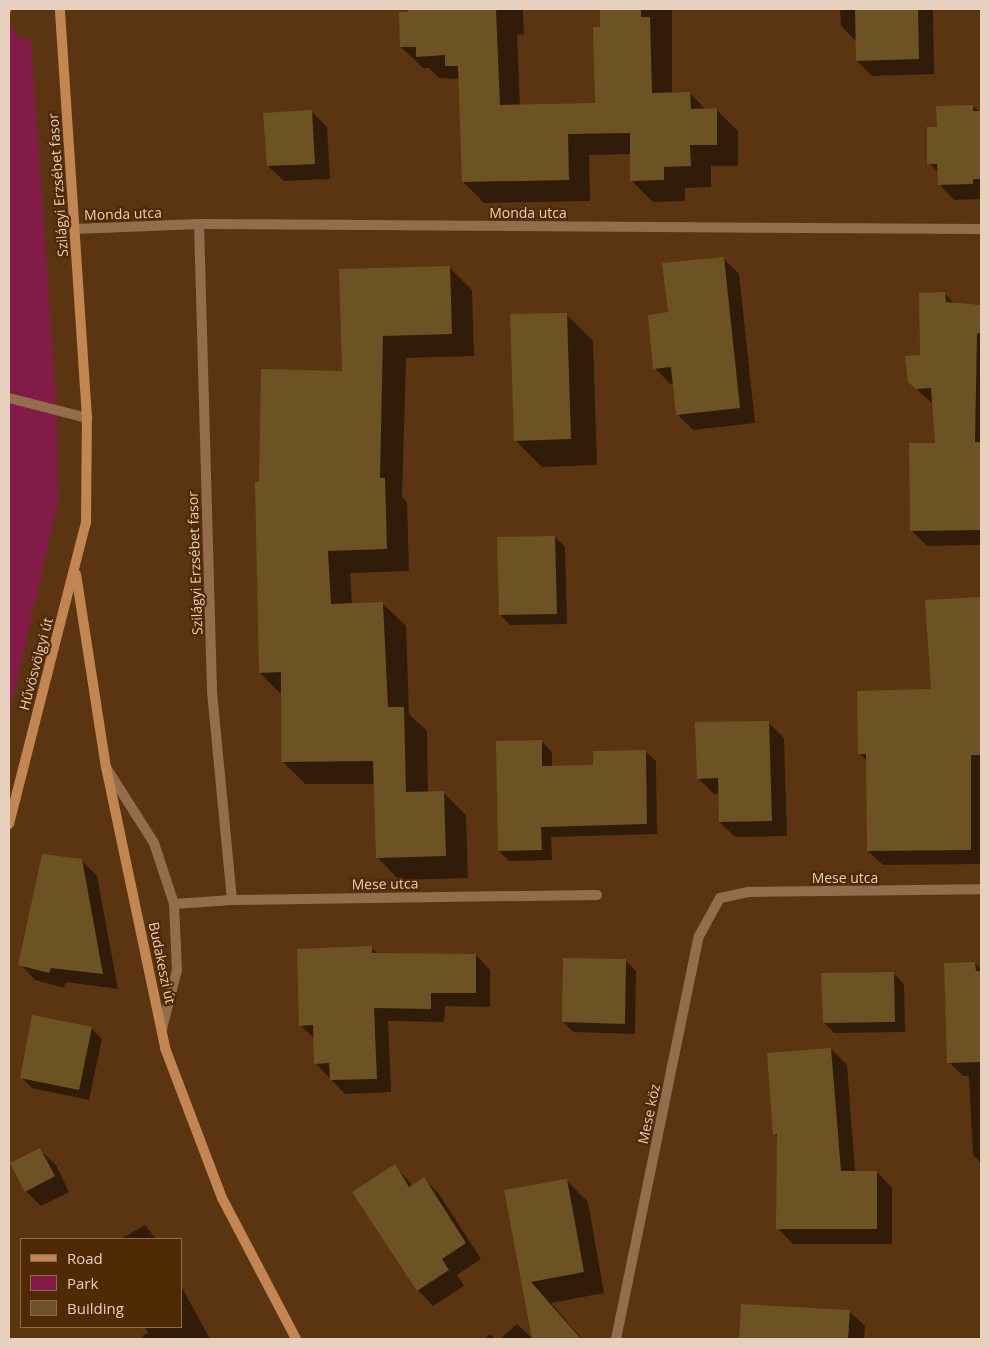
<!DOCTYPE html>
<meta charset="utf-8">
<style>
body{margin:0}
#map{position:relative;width:990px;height:1348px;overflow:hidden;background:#5b3511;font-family:"Open Sans",sans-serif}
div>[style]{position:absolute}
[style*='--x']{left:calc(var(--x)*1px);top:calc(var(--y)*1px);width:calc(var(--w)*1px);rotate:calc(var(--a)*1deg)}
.green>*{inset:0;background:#821b48}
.shadow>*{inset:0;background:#0007}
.building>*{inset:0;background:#6d5323}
.service>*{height:10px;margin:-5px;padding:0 5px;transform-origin:5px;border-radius:5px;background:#946d4e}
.minor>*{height:10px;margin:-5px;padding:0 5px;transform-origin:5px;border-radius:5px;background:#946d4e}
.secondary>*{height:10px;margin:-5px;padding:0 5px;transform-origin:5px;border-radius:5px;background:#c38552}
.tram>*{height:1px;margin:-0.5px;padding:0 0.5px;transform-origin:0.5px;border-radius:0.5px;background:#ba9d86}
span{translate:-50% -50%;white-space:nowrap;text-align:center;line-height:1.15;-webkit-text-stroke:4.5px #502a04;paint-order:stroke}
.street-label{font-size:14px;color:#e8d0be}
.frame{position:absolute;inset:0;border:10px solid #e8d0be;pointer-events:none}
.legend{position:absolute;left:20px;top:1238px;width:162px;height:90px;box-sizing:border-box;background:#502a04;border:1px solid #8d6c4e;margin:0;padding:6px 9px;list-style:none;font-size:15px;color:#e8d0be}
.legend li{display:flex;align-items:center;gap:10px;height:25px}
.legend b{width:25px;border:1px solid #8d6c4e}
</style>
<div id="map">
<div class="green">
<i style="clip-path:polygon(9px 22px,19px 39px,31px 39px,56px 402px,58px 501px,9px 715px)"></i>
</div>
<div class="shadow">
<i style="clip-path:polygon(409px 9px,523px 9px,524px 34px,517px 35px,520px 106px,596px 104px,601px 9px,672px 9px,672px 94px,690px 93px,706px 110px,716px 109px,738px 131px,738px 166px,711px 166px,711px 187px,685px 188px,685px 201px,653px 202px,631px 180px,631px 154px,589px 155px,590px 201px,484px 203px,463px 182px,460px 79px,439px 78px,429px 68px,423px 68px,401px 47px)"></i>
<i style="clip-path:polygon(840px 9px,933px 9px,934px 74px,872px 76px,857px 61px,857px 42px,841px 26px)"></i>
<i style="clip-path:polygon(973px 107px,981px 112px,981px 199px,954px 200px,939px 184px,939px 173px,929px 163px)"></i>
<i style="clip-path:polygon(311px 111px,327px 127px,330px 179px,284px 181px,268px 166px)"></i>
<i style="clip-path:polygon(723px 258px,739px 274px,755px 423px,693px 430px,677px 414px,674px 383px,670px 384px,655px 368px,669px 313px)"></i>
<i style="clip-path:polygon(449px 267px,472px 290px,474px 356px,406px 358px,402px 497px,407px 502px,409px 571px,350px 573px,352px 605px,383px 604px,406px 626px,409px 714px,427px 731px,428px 793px,443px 792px,466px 815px,468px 878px,399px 880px,377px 857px,375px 784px,305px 784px,283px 762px,282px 695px,260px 673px,260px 483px,344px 373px)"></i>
<i style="clip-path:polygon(944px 293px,955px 304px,977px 306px,981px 310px,981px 545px,927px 546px,912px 531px,936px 444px,933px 404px,909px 382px)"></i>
<i style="clip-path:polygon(566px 314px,593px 341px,597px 465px,542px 467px,515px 440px)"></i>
<i style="clip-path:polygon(555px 537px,565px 547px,567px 624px,510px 625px,500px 615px)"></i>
<i style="clip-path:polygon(981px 598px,981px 864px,883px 865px,868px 851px,867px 761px,859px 753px,932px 690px,926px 602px)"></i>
<i style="clip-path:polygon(768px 722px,784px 738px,787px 836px,735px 837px,720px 822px,719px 794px,714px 794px,698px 778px)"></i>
<i style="clip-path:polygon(541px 741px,552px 752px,552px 767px,595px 766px,645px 751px,656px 761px,657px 834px,551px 837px,552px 860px,509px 861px,499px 851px)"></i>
<i style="clip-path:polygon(81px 860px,97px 876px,118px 989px,66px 982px,64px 988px,35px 980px,20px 964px)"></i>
<i style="clip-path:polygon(372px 948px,378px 954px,476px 955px,490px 970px,490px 1007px,445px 1006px,444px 1022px,388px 1021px,391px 1092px,345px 1094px,316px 1064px,315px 1039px,300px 1025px)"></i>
<i style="clip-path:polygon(625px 960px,636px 971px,635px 1034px,574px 1032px,563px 1022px)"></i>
<i style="clip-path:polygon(975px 963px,981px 969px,981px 1163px,973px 1155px,969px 1076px,963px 1076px,949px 1062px)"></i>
<i style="clip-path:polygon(893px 973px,904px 984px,905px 1032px,834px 1033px,824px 1023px)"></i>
<i style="clip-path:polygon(91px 1028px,102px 1039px,89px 1100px,32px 1088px,21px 1077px)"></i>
<i style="clip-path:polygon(831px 1049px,847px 1065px,855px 1172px,877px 1172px,892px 1188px,892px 1244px,793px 1244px,778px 1228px,778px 1137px,775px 1134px)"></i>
<i style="clip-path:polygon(40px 1150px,56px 1165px,69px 1192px,41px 1206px,26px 1191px)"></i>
<i style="clip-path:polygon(395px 1166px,413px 1186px,424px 1179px,439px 1194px,481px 1259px,457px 1275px,464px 1286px,433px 1306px,418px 1290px,354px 1192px)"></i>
<i style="clip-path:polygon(566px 1180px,588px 1202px,604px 1293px,551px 1303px,582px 1339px,533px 1339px,506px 1191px)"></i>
<i style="clip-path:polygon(145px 1225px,156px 1239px,121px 1239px)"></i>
<i style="clip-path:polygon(181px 1286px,210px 1339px,144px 1339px,142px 1336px,148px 1333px,145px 1327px,181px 1327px)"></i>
<i style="clip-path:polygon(742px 1305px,849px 1311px,865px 1326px,864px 1339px,740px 1339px)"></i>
<i style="clip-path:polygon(517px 1324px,533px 1339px,500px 1339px)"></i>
<i style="clip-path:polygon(490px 1334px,495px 1339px,485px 1339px)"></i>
</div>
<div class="building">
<i style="clip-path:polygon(408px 9px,496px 9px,500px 105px,595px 103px,593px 27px,600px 27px,600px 9px,641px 9px,641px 17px,650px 17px,652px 93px,690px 92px,691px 109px,717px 108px,717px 145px,690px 145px,691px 166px,664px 167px,664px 180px,630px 181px,630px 133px,568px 134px,569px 180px,462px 182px,458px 66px,445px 66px,445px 55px,416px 57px,416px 47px,400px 47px,399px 12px,408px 12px)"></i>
<i style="clip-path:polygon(855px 9px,918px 9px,919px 59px,856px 61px)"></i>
<i style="clip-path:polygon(973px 105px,973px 111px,981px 111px,981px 179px,973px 179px,973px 184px,938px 185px,937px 164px,927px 164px,927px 127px,937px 127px,936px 106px)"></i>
<i style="clip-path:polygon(312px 110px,315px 164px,267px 166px,263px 113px)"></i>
<i style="clip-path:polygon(724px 257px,740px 408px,676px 415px,671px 367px,653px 369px,648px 315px,668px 312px,662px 263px)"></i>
<i style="clip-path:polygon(450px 266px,452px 334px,383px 336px,380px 478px,385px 478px,387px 549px,328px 551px,331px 604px,383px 602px,388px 707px,404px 707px,406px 792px,444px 791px,446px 856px,376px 858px,373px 761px,281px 762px,281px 672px,259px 673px,255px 482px,259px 482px,261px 369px,342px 371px,339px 269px)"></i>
<i style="clip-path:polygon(945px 292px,946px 302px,981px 305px,981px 332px,977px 334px,975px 442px,981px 442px,981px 530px,910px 531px,909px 443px,935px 443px,931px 388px,916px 389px,908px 382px,905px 356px,920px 355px,919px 293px)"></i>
<i style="clip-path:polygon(567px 313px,571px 439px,514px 441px,510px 314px)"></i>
<i style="clip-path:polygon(555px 536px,557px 614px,499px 615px,497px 537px)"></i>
<i style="clip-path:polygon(981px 597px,981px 755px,971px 755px,971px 850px,867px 851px,866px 754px,858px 754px,857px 691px,931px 689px,925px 600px)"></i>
<i style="clip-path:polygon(769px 721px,772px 821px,719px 822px,718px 778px,697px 779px,695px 722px)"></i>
<i style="clip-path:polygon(542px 740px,542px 766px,593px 765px,593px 751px,646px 750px,647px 824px,541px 827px,542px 850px,498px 851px,496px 741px)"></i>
<i style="clip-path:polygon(42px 854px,82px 859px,103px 974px,51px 968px,49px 973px,18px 965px)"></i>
<i style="clip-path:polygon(372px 946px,372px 953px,476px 954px,476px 993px,431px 993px,431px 1009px,374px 1008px,377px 1079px,330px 1080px,329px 1063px,314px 1064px,313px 1025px,299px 1026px,297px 949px)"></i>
<i style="clip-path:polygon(563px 958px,626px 959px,625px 1024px,562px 1022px)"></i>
<i style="clip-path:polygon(975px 962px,976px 971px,981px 971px,981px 1062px,947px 1063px,944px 963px)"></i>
<i style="clip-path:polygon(894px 972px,895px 1022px,823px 1023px,821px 973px)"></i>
<i style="clip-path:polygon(32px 1015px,92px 1027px,79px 1090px,20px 1078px)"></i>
<i style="clip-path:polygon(831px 1048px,841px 1171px,877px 1171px,877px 1229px,776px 1229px,777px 1134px,773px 1135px,767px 1053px)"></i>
<i style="clip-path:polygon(40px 1148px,55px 1176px,25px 1192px,10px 1163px)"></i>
<i style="clip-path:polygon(395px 1164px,409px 1187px,424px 1177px,466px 1243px,442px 1259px,449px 1270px,417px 1291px,352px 1192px)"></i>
<i style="clip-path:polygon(567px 1179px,584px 1272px,531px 1282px,581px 1339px,532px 1339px,504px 1190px)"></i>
<i style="clip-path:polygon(741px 1304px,850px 1310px,848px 1339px,739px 1339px)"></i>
</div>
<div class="service">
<i style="--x:107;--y:769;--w:88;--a:57.6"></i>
<i style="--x:154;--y:843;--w:64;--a:71.8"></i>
<i style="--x:174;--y:904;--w:66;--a:87.4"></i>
<i style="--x:177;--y:970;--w:61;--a:104.3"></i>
</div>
<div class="minor">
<i style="--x:199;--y:224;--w:468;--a:88.4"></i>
<i style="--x:212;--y:692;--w:209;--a:84.5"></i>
<i style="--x:75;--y:229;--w:124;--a:-2.3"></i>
<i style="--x:199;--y:224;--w:782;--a:0.37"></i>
<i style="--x:9;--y:398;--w:81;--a:14.4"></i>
<i style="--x:174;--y:904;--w:58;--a:-3.9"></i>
<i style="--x:232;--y:900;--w:365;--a:-0.8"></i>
<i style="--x:616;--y:1339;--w:411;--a:-78.4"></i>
<i style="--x:699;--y:936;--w:43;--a:-61.1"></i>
<i style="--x:720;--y:898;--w:30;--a:-12"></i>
<i style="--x:749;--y:892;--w:232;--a:-0.7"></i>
</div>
<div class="secondary">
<i style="--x:76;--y:574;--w:195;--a:81.2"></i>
<i style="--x:106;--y:767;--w:287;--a:78.1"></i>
<i style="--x:165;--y:1048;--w:160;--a:69.2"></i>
<i style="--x:222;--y:1198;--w:159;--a:62.3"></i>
<i style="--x:9;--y:824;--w:311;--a:-75.7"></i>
<i style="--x:86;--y:523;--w:105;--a:-89.5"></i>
<i style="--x:87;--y:418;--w:410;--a:-93.8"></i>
</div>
<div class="tram">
<i style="--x:9;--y:13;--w:4;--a:-76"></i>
</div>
<div class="street-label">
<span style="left:58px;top:185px;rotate:-94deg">Szilágyi Erzsébet fasor</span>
<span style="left:528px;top:213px">Monda utca</span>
<span style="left:123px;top:214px;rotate:-2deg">Monda utca</span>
<span style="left:195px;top:563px;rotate:-92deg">Szilágyi Erzsébet fasor</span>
<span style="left:36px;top:664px;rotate:-75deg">Hűvösvölgyi út</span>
<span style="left:845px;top:878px">Mese utca</span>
<span style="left:385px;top:884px;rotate:-1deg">Mese utca</span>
<span style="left:162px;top:963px;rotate:78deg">Budakeszi út</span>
<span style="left:649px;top:1114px;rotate:-78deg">Mese köz</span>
</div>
<div class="frame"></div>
<ul class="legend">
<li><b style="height:6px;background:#c38552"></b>Road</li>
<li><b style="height:14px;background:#821b48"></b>Park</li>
<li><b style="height:14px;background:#6d5323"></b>Building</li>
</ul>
</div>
